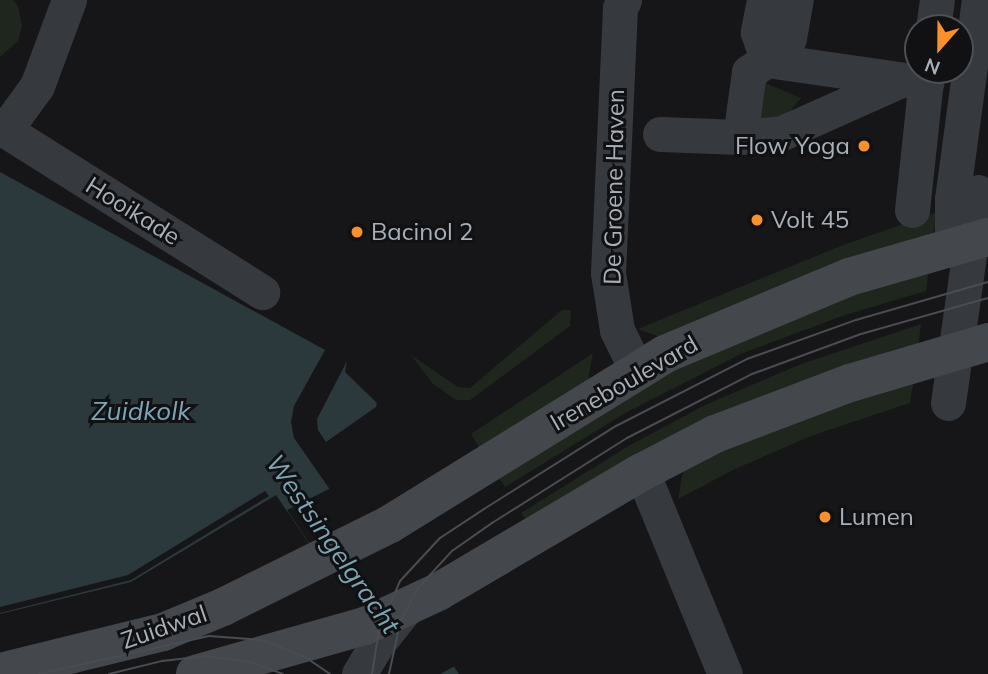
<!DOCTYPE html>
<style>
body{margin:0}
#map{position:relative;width:988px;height:674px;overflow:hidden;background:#161618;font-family:Mulish,sans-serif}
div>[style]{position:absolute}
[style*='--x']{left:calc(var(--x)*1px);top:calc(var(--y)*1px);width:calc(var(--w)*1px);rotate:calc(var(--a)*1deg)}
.green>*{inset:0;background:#1e261d}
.water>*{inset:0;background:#2b383c}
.pier>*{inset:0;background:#161618}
.street>*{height:35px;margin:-17.5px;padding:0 17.5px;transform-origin:17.5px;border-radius:17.5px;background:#36393d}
.secondary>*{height:38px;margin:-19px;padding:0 19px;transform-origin:19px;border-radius:19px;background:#44484d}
.tram>*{height:2px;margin:-1px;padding:0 1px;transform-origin:1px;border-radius:1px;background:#494d52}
.dots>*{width:19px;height:19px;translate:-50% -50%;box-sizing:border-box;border:4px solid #111113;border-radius:50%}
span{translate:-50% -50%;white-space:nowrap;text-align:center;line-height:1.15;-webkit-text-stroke:6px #111113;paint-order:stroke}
.poi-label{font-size:24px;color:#a7afb8}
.right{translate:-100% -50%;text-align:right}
.left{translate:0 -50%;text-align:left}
.street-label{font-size:24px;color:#a7afb8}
.water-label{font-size:26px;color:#7da4b4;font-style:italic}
.north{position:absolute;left:904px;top:14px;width:70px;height:70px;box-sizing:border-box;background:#111113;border:2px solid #4d5055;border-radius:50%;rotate:201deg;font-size:19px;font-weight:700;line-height:28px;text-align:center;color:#a7afb8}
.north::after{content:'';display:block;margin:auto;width:24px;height:32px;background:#f8902d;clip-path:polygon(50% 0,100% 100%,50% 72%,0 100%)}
</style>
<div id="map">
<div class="green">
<i style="clip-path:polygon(0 0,13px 0,18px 6px,22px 26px,18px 41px,0 57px)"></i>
<i style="clip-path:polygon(763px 82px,801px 98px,783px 120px,760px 120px)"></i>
<i style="clip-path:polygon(937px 212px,933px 237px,668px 340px,638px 329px,838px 247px)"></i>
<i style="clip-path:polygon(929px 268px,926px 291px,845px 315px,743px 353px,627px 412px,505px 487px,498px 476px,646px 384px,743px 334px)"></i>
<i style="clip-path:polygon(562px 310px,571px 310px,570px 326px,470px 400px,456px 400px,433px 384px,411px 355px,458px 387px,470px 388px)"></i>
<i style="clip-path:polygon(921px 324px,918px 348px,529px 524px,521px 513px,630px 445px,705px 405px,801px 364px)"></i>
<i style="clip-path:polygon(593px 353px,587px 385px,482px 452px,471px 434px)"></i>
<i style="clip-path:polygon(914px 378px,910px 403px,811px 436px,735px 469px,678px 499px,684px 466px)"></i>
</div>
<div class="water">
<i style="clip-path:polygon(0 172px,325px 350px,294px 406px,291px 422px,294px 438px,459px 674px,398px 674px,276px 495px,131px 582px,0 614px)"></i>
<i style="clip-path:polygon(347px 361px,345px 372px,377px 403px,376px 407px,326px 442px,318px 430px,317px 419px)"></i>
</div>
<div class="pier">
<i style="clip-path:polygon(331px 488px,457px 665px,440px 674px,397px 674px,287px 510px)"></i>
<i style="clip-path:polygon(265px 491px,269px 496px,131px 580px,0 613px,0 607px,128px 575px)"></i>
</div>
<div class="street">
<i style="--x:624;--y:0;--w:9;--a:117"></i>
<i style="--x:620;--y:8;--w:265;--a:92.6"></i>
<i style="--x:608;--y:273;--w:58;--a:81"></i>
<i style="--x:617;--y:330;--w:46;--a:64"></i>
<i style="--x:764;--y:0;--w:33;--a:101"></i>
<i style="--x:758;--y:32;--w:29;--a:72"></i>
<i style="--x:933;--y:28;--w:28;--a:-82"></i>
<i style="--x:767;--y:60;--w:161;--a:8.2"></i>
<i style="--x:0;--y:127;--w:310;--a:32.2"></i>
<i style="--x:5;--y:130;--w:54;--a:-54"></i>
<i style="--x:37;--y:86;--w:92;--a:-69.6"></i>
<i style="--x:660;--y:134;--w:80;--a:2.1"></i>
<i style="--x:740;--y:137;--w:42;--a:-5.4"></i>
<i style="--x:782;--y:133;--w:130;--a:-24"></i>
<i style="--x:740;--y:137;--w:66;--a:-82.1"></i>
<i style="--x:749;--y:72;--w:22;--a:-34"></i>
<i style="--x:767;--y:60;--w:31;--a:-45"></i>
<i style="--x:789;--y:38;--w:39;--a:-80"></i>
<i style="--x:912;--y:210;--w:141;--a:-83.9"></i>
<i style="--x:952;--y:246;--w:47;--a:-90"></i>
<i style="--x:952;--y:199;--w:201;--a:-82.3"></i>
<i style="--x:948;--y:403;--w:213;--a:-81.9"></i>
<i style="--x:642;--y:472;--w:218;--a:67.7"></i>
<i style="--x:359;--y:674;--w:35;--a:-59"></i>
<i style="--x:377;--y:644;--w:53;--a:-51.2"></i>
</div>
<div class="secondary">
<i style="--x:0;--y:672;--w:168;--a:-13.8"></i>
<i style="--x:163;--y:632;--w:65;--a:-22.6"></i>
<i style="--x:223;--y:607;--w:186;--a:-26.4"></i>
<i style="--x:390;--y:524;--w:323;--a:-31.7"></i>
<i style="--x:665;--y:354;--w:199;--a:-22.7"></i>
<i style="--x:849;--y:277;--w:145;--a:-16.1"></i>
<i style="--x:195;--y:674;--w:177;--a:-15.8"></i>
<i style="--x:365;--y:626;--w:81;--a:-25"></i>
<i style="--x:438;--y:592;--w:237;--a:-30.5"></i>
<i style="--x:642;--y:472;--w:82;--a:-27.5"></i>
<i style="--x:715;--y:434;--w:144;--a:-20.7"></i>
<i style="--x:850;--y:383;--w:144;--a:-16.5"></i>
</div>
<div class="tram">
<i style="--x:39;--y:674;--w:174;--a:-12.6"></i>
<i style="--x:209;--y:636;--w:53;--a:4.3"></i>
<i style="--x:262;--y:640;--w:46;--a:21.6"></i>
<i style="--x:305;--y:657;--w:30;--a:34"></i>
<i style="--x:109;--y:674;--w:55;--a:-13.8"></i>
<i style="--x:162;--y:661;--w:44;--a:-6.5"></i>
<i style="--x:206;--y:656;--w:44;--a:7.8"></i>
<i style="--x:250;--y:662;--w:35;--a:20"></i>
<i style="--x:372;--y:674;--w:45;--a:-81"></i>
<i style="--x:379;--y:630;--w:53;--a:-66.8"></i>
<i style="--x:400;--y:581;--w:59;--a:-47.1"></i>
<i style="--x:440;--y:538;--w:53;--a:-33.4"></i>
<i style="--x:484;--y:509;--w:156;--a:-32.2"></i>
<i style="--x:616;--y:426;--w:147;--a:-27.1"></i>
<i style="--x:747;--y:359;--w:116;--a:-19.7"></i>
<i style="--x:856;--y:320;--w:137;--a:-16.1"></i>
<i style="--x:389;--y:674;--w:52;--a:-77.8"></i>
<i style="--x:400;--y:623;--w:39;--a:-63"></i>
<i style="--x:418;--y:588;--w:50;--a:-47.4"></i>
<i style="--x:452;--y:551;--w:49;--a:-35"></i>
<i style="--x:492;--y:523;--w:160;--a:-32.2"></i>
<i style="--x:627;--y:438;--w:140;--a:-27.1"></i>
<i style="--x:752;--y:374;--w:116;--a:-20.2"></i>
<i style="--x:861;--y:334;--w:132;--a:-15.8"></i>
</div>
<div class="dots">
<i style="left:864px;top:146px;background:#f8902d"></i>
<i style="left:757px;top:220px;background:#f8902d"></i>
<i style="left:357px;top:232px;background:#f8902d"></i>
<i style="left:825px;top:517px;background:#f8902d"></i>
</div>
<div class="poi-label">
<span class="right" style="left:850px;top:146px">Flow Yoga</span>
<span class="left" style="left:771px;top:220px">Volt 45</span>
<span class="left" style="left:371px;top:232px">Bacinol 2</span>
<span class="left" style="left:839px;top:517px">Lumen</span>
</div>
<div class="street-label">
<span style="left:614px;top:187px;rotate:-89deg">De Groene Haven</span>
<span style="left:133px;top:211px;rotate:32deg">Hooikade</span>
<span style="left:624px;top:383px;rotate:-30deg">Ireneboulevard</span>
<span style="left:164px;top:627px;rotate:-19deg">Zuidwal</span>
</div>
<div class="water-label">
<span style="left:141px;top:411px">Zuidkolk</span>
<span style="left:333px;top:544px;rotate:55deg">Westsingelgracht</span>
</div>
<div class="north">N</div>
</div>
